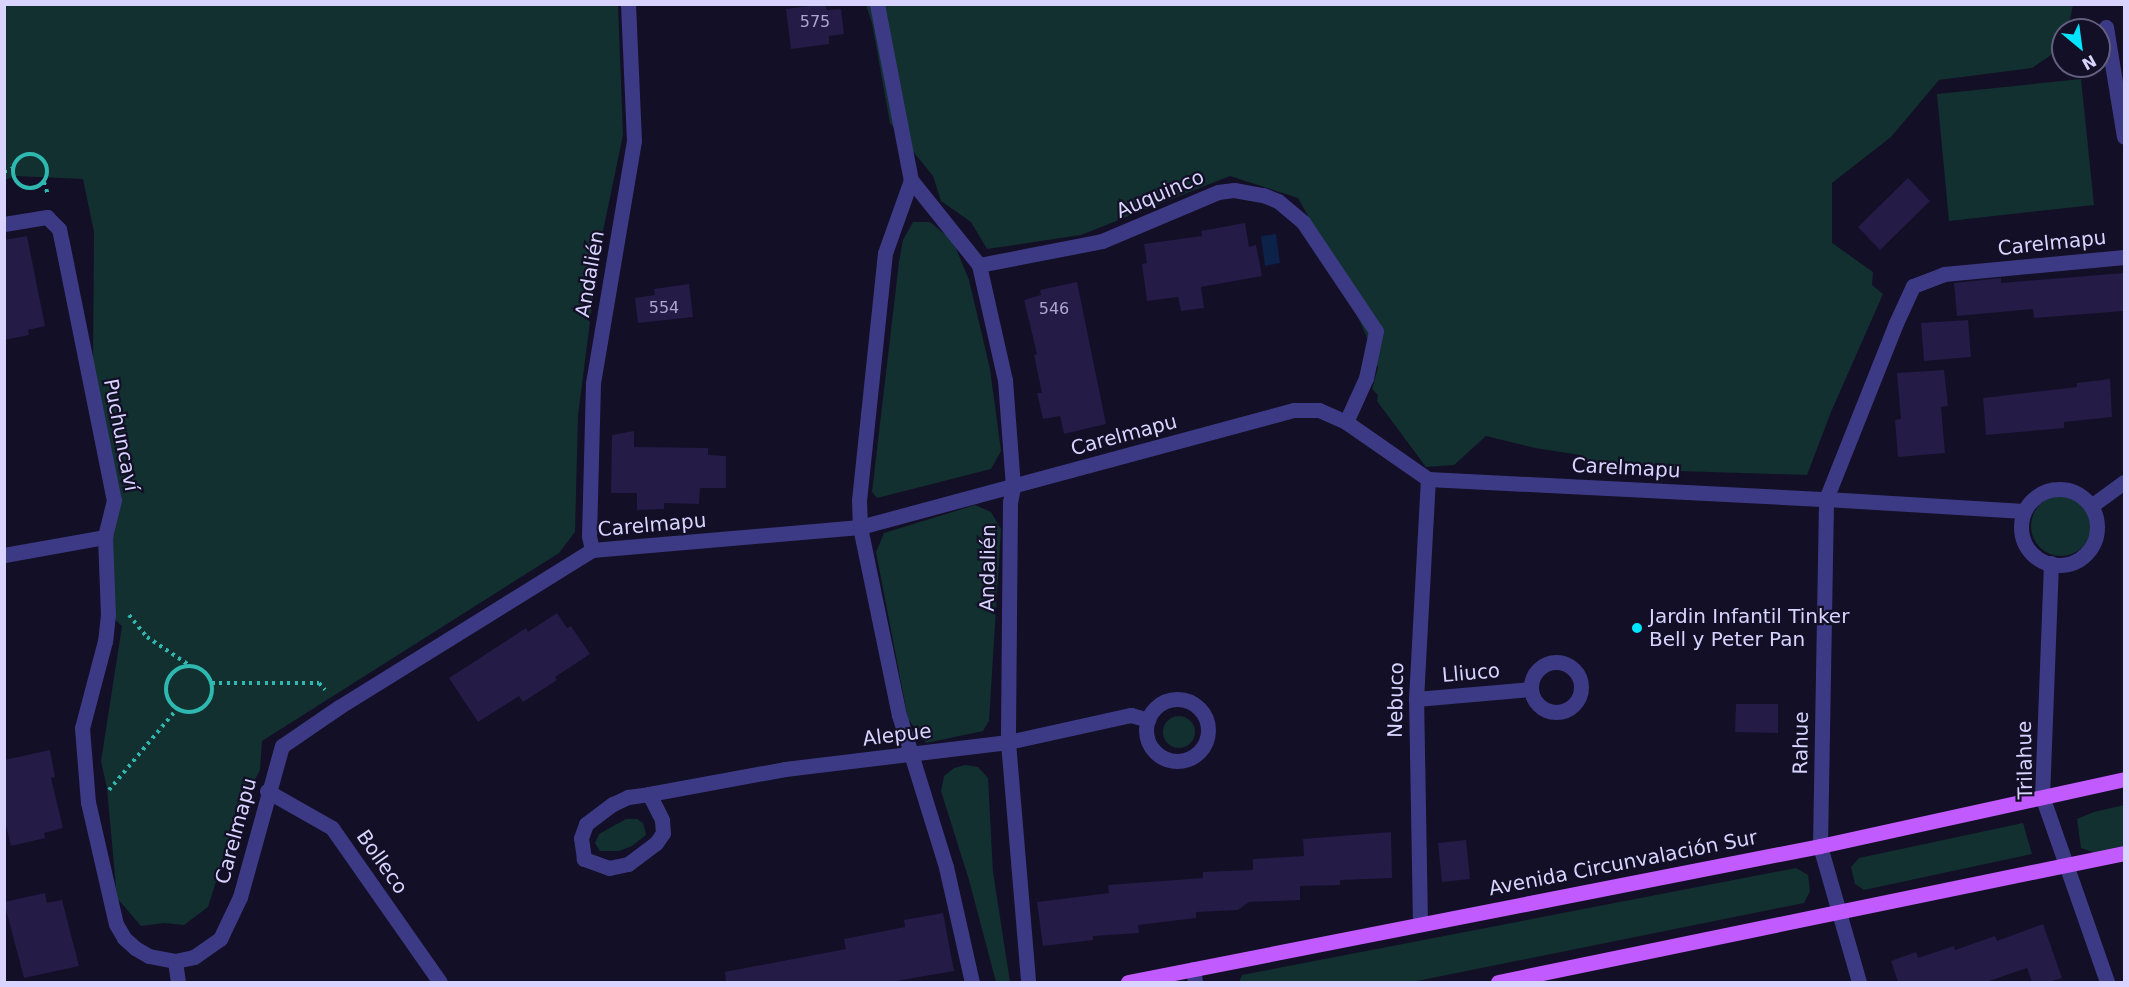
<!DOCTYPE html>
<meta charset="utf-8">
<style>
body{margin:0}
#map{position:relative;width:2129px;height:987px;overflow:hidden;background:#130f26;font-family:"DejaVu Sans",sans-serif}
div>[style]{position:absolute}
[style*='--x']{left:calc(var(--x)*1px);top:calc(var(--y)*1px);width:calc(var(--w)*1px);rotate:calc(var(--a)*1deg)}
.green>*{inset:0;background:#12302f}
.round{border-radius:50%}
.water>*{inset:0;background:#0c2248}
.building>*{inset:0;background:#241b47}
.path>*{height:4px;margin-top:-2px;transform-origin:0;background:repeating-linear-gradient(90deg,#2fb8b0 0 3px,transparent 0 7.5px)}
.path>.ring{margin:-2px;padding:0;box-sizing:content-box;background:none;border:4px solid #2fb8b0;border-radius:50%}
.minor>*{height:15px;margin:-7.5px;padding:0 7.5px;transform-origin:7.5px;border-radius:7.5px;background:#3d3a85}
.minor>.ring{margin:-7.5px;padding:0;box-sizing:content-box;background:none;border:15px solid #3d3a85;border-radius:50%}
.major>*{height:15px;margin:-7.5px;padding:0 7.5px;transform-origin:7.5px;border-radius:7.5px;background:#c25bff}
.dots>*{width:16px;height:16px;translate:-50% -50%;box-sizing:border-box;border:3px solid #130f26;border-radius:50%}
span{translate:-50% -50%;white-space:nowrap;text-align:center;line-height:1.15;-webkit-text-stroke:4.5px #130f26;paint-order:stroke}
.number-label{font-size:16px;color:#aca6d1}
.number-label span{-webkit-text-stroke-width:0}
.street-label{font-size:20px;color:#d9d4ff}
.poi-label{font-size:20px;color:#d9d4ff}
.left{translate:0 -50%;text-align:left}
.frame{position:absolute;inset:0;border:6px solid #d9d4ff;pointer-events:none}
.north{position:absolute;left:2051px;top:18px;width:60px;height:60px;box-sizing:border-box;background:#130f26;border:2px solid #625e7d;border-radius:50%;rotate:151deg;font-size:16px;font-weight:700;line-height:24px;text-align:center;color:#d9d4ff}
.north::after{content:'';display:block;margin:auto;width:21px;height:27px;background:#00e5ff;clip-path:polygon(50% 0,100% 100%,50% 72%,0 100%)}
</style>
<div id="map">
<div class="green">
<i style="clip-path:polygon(5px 5px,618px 5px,623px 135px,599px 250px,578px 416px,575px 532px,559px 553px,262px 741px,260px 770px,237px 814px,208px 907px,184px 925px,164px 923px,141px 926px,117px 898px,107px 788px,101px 761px,122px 626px,106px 612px,113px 474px,93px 363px,94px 232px,83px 179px,15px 176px,5px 180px)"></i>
<i style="clip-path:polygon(866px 5px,2073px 5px,2068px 30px,2063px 30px,2063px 47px,2032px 68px,1939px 80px,1891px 137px,1832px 183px,1832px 243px,1873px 272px,1872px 285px,1883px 294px,1831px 412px,1807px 475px,1586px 468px,1580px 455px,1535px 448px,1486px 436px,1454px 465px,1426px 467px,1377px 401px,1378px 395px,1372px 389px,1378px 367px,1366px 335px,1327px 250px,1298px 198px,1230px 176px,1081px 235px,987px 249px,971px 222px,941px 201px,933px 176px,890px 123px,872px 23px)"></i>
<i style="clip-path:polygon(2081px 79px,2094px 205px,1949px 221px,1937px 94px)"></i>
<i style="clip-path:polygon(913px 222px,930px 222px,953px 241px,969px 280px,990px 369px,1001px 451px,991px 469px,877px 498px,872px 492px,899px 262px,903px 240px)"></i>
<i class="round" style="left:2031px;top:496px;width:60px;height:60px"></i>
<i style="clip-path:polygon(975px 505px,991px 512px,1001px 529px,989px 721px,983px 731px,926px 743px,908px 719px,876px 552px,884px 533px)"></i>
<i class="round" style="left:1163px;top:716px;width:32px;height:32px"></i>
<i style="clip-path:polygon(965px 765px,978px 767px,988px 778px,993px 872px,1010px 982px,996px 982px,969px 880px,941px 791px,944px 776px,954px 768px)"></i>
<i style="clip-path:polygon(2124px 805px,2124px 847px,2095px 853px,2081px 848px,2077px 819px,2094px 812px)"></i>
<i style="clip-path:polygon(626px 819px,637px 819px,643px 823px,646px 835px,632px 846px,619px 851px,600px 851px,595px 843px,599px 834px)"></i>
<i style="clip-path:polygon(2023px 823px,2032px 854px,1864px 890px,1855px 884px,1851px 867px,1859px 858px)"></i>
<i style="clip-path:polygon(1796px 868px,1808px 875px,1810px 891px,1804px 903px,1412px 982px,1239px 982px,1242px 975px)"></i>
</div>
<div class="water">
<i style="clip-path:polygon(1276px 234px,1280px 263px,1265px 266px,1261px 236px)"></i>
</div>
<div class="building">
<i style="clip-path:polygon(825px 4px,827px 10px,841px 9px,844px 34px,829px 36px,829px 44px,791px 49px,786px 9px)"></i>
<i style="clip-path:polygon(1908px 178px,1930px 201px,1880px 250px,1858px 227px)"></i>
<i style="clip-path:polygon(1245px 223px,1249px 247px,1256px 245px,1262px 276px,1201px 287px,1204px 308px,1181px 311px,1178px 297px,1147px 301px,1142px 264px,1147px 263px,1144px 244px,1202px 236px,1201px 231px)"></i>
<i style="clip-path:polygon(27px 236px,45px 326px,28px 330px,29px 335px,4px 340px,4px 240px)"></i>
<i style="clip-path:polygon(2124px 273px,2124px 311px,2034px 318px,2033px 309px,1957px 316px,1954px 283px,2001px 278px,2001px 283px)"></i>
<i style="clip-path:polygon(1077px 282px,1106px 424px,1064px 434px,1060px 416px,1043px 419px,1037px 393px,1042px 393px,1034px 355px,1037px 354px,1024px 300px,1041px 295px,1040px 290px)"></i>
<i style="clip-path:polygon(689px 284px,693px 317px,638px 323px,635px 298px,655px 295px,654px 289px)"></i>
<i style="clip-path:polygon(1968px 320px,1971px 357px,1924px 361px,1921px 323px)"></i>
<i style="clip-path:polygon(1944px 370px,1948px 406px,1941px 407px,1945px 453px,1898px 457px,1895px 420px,1901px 419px,1897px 373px)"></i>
<i style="clip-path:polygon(2110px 379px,2112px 417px,2064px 422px,2064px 428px,1986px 435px,1983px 398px,2077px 387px,2077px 383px)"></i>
<i style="clip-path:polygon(634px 431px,634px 447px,708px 448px,708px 455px,726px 456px,726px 488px,700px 488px,699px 504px,664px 503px,664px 509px,637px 510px,637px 493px,611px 493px,612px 435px)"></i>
<i style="clip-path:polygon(557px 613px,567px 628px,571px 626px,590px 654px,555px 677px,557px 680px,523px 702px,519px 696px,478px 722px,449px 678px,526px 628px,528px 632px)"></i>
<i style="clip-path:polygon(1736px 704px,1778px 704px,1778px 733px,1735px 732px)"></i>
<i style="clip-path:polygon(50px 750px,55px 777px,51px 778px,63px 828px,44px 833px,45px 838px,11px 846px,4px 818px,4px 760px)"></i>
<i style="clip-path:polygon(1391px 832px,1392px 878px,1340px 880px,1340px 885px,1300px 886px,1300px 900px,1249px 902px,1238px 910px,1196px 912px,1196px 918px,1138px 925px,1139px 933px,1093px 936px,1093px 940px,1043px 946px,1037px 902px,1109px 893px,1108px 885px,1203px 878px,1203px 872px,1253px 870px,1253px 859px,1304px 856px,1303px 839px)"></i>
<i style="clip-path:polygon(1466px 840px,1470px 879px,1442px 882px,1438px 843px)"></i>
<i style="clip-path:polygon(45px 893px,47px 903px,62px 900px,79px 966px,24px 978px,4px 902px)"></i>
<i style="clip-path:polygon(943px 913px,954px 971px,890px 982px,726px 982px,725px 972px,846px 949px,844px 939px,905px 927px,904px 920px)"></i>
<i style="clip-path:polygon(2043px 924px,2062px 978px,2049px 982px,2032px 982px,2027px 968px,1986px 982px,1898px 982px,1891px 961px,1916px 952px,1918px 958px,1954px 946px,1955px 950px,1995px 936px,1997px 941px)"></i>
</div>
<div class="path">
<i class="ring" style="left:13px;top:154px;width:30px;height:30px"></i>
<i style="--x:4;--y:172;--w:11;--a:-22"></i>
<i style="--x:44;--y:182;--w:14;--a:73"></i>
<i style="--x:129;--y:615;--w:28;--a:51"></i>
<i style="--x:147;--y:637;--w:50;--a:33.7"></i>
<i class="ring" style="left:166px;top:666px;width:42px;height:42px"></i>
<i style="--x:212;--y:683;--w:107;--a:0"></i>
<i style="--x:319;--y:683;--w:9;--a:49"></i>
<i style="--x:109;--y:790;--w:106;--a:-50"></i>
</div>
<div class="minor">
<i style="--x:877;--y:4;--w:179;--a:79.1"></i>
<i style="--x:911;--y:180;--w:109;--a:51.3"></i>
<i style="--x:979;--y:265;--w:118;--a:77.3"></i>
<i style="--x:1005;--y:380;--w:107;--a:85.7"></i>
<i style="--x:1013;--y:487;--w:15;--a:101"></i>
<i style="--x:1010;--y:502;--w:240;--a:90.5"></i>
<i style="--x:1008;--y:742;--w:241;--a:85.2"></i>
<i style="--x:2106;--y:27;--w:111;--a:80.7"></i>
<i style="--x:911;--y:180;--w:77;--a:109.6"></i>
<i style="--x:885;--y:253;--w:248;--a:96"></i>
<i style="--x:859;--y:500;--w:27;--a:88"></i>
<i style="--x:860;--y:527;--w:192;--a:78.3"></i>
<i style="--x:899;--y:715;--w:159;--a:72.8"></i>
<i style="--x:946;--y:867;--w:118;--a:77.3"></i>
<i style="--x:4;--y:224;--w:44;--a:-9.2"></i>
<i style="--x:47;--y:217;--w:17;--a:45"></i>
<i style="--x:59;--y:229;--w:14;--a:78"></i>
<i style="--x:62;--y:243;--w:262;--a:78.6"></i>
<i style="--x:114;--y:500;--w:38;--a:104"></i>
<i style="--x:105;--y:537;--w:77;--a:87.8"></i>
<i style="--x:108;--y:614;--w:27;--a:96"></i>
<i style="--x:105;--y:641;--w:90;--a:104.8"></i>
<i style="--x:82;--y:728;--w:74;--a:85.4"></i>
<i style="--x:88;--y:802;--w:125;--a:77.1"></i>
<i style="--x:116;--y:924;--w:16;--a:60"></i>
<i style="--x:124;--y:938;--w:15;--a:42"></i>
<i style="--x:135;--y:948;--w:16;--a:30"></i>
<i style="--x:149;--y:956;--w:26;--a:11"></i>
<i style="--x:175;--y:961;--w:21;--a:82"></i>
<i style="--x:979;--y:265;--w:125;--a:-11"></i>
<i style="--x:1102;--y:241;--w:126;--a:-22.9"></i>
<i style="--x:1218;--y:192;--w:16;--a:-7"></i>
<i style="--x:1234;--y:190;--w:29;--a:10"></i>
<i style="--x:1263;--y:195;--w:16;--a:22"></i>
<i style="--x:1278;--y:201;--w:33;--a:40"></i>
<i style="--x:1303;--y:222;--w:131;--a:56.2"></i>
<i style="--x:1376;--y:331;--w:48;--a:102"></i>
<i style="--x:1366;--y:378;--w:48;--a:114.4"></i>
<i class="ring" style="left:2021px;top:489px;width:61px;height:61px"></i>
<i style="--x:2091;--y:506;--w:41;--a:-36"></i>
<i style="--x:592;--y:550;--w:14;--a:-102"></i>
<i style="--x:589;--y:536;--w:153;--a:-88.5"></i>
<i style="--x:593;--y:383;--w:245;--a:-80.4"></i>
<i style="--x:634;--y:141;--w:137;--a:-92.5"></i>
<i style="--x:4;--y:555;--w:103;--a:-10.1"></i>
<i style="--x:2051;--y:563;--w:233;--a:92.2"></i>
<i style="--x:2042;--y:796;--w:197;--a:70.7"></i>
<i class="ring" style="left:1531px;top:662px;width:35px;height:35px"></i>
<i style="--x:1416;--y:699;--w:115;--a:-5"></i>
<i class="ring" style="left:1146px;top:699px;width:47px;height:47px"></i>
<i style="--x:267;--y:791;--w:75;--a:29.6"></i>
<i style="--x:332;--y:828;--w:188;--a:55"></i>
<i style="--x:649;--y:794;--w:138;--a:-10.4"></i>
<i style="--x:785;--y:769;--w:225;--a:-6.9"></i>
<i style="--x:1008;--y:742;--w:126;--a:-12.4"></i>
<i style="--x:1131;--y:715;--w:18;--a:16"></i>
<i style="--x:649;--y:794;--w:29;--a:63"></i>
<i style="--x:662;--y:820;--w:13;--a:86"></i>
<i style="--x:663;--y:833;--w:12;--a:125"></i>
<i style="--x:656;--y:843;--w:35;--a:143"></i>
<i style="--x:628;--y:864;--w:19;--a:168"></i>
<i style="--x:609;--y:868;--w:27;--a:-160"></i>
<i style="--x:584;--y:859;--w:21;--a:-98"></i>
<i style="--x:581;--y:838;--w:15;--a:-70"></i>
<i style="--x:586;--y:824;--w:34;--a:-37"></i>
<i style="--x:613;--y:804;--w:17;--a:-25"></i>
<i style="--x:628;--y:797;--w:21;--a:-8"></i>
<i style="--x:1420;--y:923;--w:224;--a:-91"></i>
<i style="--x:1416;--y:699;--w:220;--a:-86.9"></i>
<i style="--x:175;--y:961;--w:19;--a:-12"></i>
<i style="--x:194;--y:957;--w:32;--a:-35"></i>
<i style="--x:220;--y:939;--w:47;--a:-64.5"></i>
<i style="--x:240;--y:897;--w:157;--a:-74.5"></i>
<i style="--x:282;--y:746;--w:69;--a:-34.4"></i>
<i style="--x:339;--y:707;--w:298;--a:-31.8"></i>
<i style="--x:592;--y:550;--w:269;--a:-4.9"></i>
<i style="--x:860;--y:527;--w:449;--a:-15.1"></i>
<i style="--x:1294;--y:410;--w:25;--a:0"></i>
<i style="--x:1319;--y:410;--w:30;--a:24"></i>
<i style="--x:1346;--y:422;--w:100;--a:34.8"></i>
<i style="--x:1428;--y:479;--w:399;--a:2.9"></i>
<i style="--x:1826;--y:499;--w:189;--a:-68.3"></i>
<i style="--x:1896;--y:323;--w:41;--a:-65.3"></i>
<i style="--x:1913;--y:286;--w:33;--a:-21"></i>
<i style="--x:1944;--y:274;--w:181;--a:-5.4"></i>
<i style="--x:1193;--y:969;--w:13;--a:81"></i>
<i style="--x:1859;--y:982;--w:141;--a:-106"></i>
<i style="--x:1820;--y:846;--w:347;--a:-89"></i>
<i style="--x:1826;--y:499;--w:198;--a:3.5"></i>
</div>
<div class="major">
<i style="--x:1128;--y:982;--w:705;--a:-11.12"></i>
<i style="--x:1820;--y:846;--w:311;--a:-12.4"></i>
<i style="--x:1498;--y:982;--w:639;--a:-11.64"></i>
</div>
<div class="dots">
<i style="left:1637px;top:628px;background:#00e5ff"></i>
</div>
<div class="number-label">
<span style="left:815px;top:22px">575</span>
<span style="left:664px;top:308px">554</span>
<span style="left:1054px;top:309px">546</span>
</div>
<div class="street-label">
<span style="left:1160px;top:194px;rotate:-23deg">Auquinco</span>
<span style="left:2052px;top:243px;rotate:-6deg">Carelmapu</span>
<span style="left:590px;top:274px;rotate:-80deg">Andalién</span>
<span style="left:121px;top:435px;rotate:79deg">Puchuncaví</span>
<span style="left:1124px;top:435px;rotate:-15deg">Carelmapu</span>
<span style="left:1626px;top:468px;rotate:3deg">Carelmapu</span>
<span style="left:652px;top:525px;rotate:-5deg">Carelmapu</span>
<span style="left:988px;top:568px;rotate:-89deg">Andalién</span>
<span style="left:1471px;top:673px;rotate:-5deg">Lliuco</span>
<span style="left:1396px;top:700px;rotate:-89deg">Nebuco</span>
<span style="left:897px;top:735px;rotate:-7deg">Alepue</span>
<span style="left:1801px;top:743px;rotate:-89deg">Rahue</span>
<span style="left:2025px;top:760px;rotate:-91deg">Trilahue</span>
<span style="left:236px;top:831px;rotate:-75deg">Carelmapu</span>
<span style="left:382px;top:862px;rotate:55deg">Bolleco</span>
<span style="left:1623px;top:863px;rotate:-11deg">Avenida Circunvalación Sur</span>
</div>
<div class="poi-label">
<span class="left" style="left:1649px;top:628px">Jardin Infantil Tinker<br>Bell y Peter Pan</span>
</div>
<div class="frame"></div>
<div class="north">N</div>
</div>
